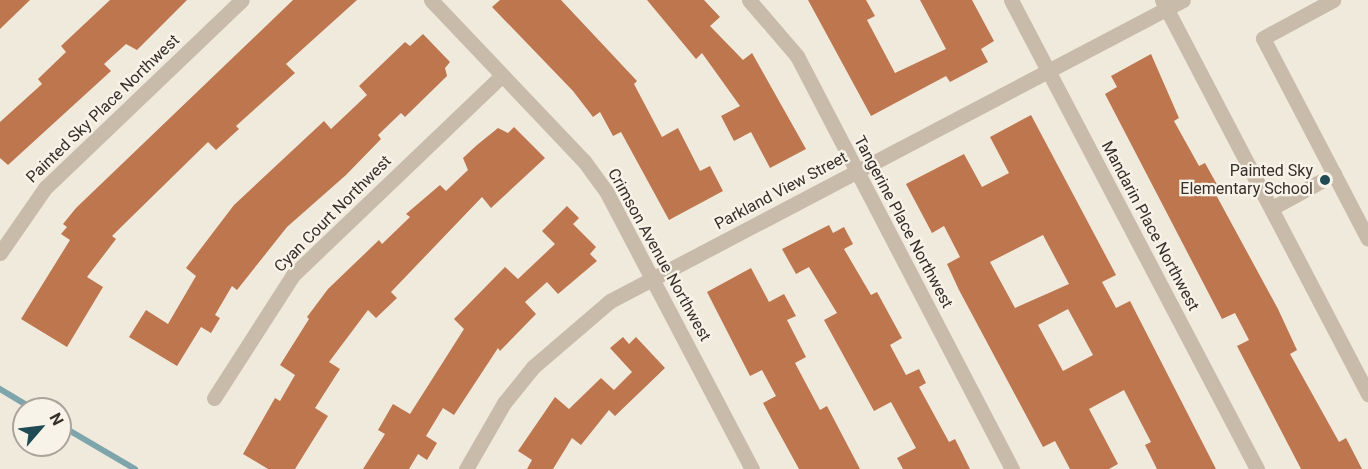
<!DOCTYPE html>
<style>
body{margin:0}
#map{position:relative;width:1368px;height:469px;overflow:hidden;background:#f0eadd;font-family:Roboto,sans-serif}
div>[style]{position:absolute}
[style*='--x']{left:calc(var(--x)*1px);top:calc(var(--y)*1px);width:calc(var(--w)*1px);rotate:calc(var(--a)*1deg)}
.stream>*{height:6px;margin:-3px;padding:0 3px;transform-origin:3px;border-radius:3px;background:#7ea4ac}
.building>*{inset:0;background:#be764e}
.minor>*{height:15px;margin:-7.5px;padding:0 7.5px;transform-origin:7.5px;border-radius:7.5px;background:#c8bbaa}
.dots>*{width:16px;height:16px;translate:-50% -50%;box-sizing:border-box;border:3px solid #f8f3e9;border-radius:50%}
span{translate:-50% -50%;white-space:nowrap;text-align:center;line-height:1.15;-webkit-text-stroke:4.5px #f8f3e9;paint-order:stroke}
.street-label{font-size:16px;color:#362e29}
.poi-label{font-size:16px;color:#362e29}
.right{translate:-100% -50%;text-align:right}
.north{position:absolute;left:12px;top:397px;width:60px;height:60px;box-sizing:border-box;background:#f8f3e9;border:2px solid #aaa49c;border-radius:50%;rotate:62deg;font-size:16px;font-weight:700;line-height:24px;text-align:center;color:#362e29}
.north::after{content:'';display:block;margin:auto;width:21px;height:27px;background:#214b54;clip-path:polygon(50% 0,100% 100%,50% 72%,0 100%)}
</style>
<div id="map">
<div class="stream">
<i style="--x:0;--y:389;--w:39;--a:31"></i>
<i style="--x:60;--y:425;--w:87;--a:30.4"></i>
</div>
<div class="building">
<i style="clip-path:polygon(0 0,30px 0,0 29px)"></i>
<i style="clip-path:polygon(110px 0,187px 0,137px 50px,126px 44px,104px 64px,111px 71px,8px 165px,0 158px,0 122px,42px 84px,38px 79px,66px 52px,61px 46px)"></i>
<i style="clip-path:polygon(293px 0,357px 0,286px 64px,295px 73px,236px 126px,239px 129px,216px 150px,208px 142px,112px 236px,116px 239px,87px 277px,103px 287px,67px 347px,21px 319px,70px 240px,61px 234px,67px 227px,63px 224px,76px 208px)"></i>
<i style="clip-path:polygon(500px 0,561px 0,637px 81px,634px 84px,662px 137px,678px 128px,700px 171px,710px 166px,723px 191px,669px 220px,621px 132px,613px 136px,600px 112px,593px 117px,573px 91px,492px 7px)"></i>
<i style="clip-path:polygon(647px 0,704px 0,720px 17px,710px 26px,743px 60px,752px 53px,806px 149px,770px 168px,751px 132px,734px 141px,721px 116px,740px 106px,702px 53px,696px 59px)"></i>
<i style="clip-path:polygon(808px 0,866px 0,875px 16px,867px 20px,895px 73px,946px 49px,920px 0,972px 0,994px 41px,981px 49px,988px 62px,950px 82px,946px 76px,871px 116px)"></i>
<i style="clip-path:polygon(423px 34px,450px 62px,445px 68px,447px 76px,405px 117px,401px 113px,378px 135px,381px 139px,346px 175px,287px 227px,237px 290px,232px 286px,215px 315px,220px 318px,211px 333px,201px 327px,177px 366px,129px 337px,146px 310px,168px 324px,196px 276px,186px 268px,234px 205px,324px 121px,331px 129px,367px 95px,359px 86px,405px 42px,410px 46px)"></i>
<i style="clip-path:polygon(1151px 54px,1179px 118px,1174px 121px,1199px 166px,1205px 163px,1220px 190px,1215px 193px,1278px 309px,1297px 350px,1290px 354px,1339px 442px,1346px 438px,1362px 469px,1301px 469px,1237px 346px,1249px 340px,1235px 313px,1222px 319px,1105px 94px,1117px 87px,1111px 76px)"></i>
<i style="clip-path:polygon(evenodd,1031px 115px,1116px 275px,1102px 282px,1116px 308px,1130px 301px,1216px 469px,1157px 469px,1145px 445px,1151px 442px,1124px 390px,1089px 409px,1118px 464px,1109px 469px,1070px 469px,1055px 441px,1043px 447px,959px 290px,947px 264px,960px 257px,944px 226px,932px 233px,906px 184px,964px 154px,982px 187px,1009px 173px,990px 137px,1031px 115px,1043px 235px,1069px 284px,1015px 308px,990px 262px,1043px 235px,1031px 115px,1068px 309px,1093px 355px,1063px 371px,1038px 325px,1068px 309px)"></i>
<i style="clip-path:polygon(514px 127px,545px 158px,491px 208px,482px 197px,391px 292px,397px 298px,376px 318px,368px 310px,329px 362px,340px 369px,315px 408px,328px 416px,295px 469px,268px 469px,243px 454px,275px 398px,280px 401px,295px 375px,280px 365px,309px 319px,307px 317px,328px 289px,379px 240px,382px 244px,410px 217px,406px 214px,440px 185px,446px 191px,468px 170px,463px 158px,477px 145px,498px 128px,508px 133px)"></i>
<i style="clip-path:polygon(567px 206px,579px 218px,573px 224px,596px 247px,590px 254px,597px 261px,558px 294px,547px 282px,525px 302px,536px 314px,500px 351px,498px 348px,454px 415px,443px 408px,426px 436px,437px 443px,427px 460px,418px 454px,409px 469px,363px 469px,385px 434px,378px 430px,393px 404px,410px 414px,464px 329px,454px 319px,505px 267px,518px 279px,555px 244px,542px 231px)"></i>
<i style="clip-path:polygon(829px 225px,833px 233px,844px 227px,853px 244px,844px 249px,871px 295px,877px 292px,902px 338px,890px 345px,906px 375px,919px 369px,926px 383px,919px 387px,949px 442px,955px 439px,970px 469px,903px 469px,897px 458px,916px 448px,891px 402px,874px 411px,824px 320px,837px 313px,809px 267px,796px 274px,782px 249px)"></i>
<i style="clip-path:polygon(751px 268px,769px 302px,784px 294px,796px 316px,787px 320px,806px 357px,795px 363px,820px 410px,827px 406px,860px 469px,799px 469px,772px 420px,763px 403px,776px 396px,762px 370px,750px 376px,707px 292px)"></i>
<i style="clip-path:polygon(623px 337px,629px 344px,636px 337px,665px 368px,615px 416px,609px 410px,581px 445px,572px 438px,553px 469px,527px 469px,532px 460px,518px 451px,555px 397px,569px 409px,601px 378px,614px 390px,632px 372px,610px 348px)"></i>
</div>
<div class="minor">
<i style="--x:431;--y:0;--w:222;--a:46.5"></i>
<i style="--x:584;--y:161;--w:37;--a:54"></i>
<i style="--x:606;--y:191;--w:314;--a:62.3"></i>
<i style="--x:749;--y:0;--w:74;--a:49.4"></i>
<i style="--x:797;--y:56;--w:466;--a:62.5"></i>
<i style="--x:1011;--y:0;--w:530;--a:62.32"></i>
<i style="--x:1162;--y:0;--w:445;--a:62.4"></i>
<i style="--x:1334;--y:174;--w:73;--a:62.4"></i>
<i style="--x:1272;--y:208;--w:71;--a:-28.7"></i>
<i style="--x:1334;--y:174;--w:153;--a:-117.6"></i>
<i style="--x:1263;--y:38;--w:80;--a:-28.5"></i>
<i style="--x:0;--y:253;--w:79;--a:-55.3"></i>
<i style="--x:45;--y:188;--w:272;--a:-43.7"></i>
<i style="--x:214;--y:398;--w:146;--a:-57.3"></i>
<i style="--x:293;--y:275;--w:289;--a:-43.7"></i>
<i style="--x:466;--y:469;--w:76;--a:-60.1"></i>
<i style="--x:504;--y:403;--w:46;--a:-51.1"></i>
<i style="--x:533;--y:367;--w:101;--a:-40.6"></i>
<i style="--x:610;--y:301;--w:647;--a:-27.71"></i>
</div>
<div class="dots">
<i style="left:1325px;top:180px;background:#214b54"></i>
</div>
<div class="street-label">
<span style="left:103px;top:109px;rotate:-44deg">Painted Sky Place Northwest</span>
<span style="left:781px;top:191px;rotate:-28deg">Parkland View Street</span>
<span style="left:333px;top:214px;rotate:-45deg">Cyan Court Northwest</span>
<span style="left:903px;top:222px;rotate:62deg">Tangerine Place Northwest</span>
<span style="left:1150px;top:226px;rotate:62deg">Mandarin Place Northwest</span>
<span style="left:659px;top:255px;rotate:61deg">Crimson Avenue Northwest</span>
</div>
<div class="poi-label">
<span class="right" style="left:1313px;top:180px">Painted Sky<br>Elementary School</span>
</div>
<div class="north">N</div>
</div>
